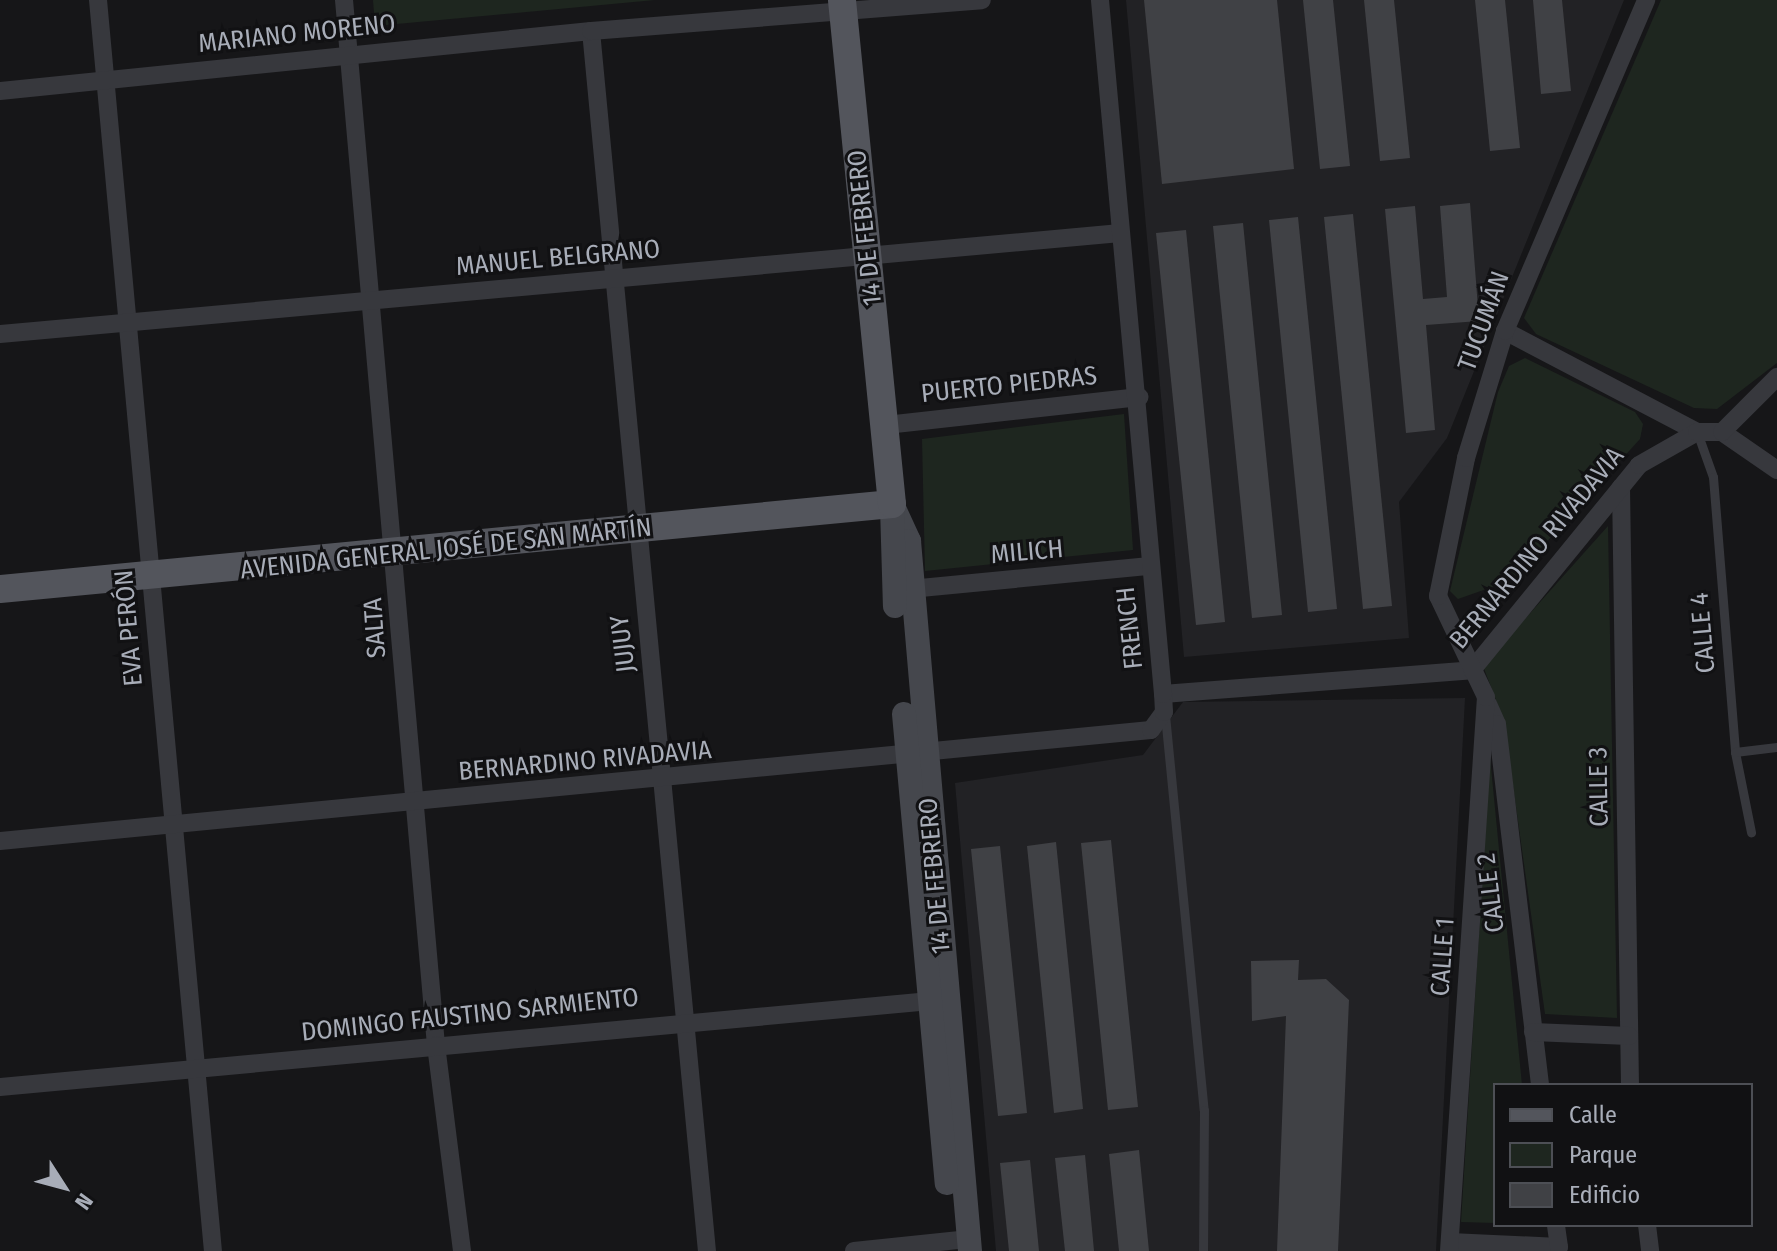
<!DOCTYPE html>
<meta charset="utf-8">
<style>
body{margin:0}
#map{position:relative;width:1777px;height:1251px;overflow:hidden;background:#161618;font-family:"Fira Sans Condensed",sans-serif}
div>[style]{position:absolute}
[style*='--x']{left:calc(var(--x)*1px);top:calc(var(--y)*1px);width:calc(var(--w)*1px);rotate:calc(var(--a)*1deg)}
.built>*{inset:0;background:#222225}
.green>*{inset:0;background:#1e261f}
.building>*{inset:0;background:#404145}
.service>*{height:9px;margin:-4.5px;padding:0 4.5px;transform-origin:4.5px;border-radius:4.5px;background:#37383d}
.minor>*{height:18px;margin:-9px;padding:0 9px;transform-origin:9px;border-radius:9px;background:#37383d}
.secondary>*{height:24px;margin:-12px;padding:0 12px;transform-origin:12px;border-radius:12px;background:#45474d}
.primary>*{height:28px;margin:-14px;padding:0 14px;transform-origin:14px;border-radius:14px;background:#53555c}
span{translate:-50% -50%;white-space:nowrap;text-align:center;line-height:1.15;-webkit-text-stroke:6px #111113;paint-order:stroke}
.street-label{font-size:26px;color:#a8adb8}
.legend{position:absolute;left:1493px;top:1083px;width:260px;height:144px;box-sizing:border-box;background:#111113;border:2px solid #4d4f55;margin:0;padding:10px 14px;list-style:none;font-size:24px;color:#a8adb8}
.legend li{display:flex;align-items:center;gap:16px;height:40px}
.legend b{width:40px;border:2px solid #4d4f55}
.north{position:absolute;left:24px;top:1147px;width:80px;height:80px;-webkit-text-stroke:6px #111113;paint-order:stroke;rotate:126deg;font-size:22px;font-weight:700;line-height:32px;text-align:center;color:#a8adb8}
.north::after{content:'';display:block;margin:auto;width:28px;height:36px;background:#a8adb8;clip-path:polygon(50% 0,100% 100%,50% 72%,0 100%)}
</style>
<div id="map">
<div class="built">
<i style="clip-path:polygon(1126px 0,1624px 0,1447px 438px,1399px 502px,1409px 638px,1184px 657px)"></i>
<i style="clip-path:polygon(1465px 698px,1436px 1251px,996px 1251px,955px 783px,1143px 755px,1183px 702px)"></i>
</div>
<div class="green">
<i style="clip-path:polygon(373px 0,655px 0,375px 26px)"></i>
<i style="clip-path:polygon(1661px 0,1777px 0,1777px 363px,1717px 409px,1694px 408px,1536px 334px,1524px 318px)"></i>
<i style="clip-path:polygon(1525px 358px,1635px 412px,1643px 424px,1640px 439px,1512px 580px,1458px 599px,1450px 591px,1498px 392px,1509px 366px)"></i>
<i style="clip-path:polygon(1124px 414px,1133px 550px,925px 571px,922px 439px)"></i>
<i style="clip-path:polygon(1608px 526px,1617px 1018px,1545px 1014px,1504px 721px,1483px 666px)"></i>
<i style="clip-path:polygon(1490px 757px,1522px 1085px,1495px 1085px,1495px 1223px,1461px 1222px)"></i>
</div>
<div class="building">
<i style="clip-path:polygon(1144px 0,1277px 0,1294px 169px,1162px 184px)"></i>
<i style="clip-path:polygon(1303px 0,1333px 0,1350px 166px,1320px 169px)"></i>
<i style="clip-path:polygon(1364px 0,1394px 0,1410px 158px,1380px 161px)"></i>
<i style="clip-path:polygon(1475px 0,1505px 0,1520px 148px,1490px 151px)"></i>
<i style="clip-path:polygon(1533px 0,1562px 0,1571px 91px,1541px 94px)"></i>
<i style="clip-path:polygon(1470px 203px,1479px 321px,1426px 325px,1435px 430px,1406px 433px,1385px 209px,1415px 206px,1423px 299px,1447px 297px,1440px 206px)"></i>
<i style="clip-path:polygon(1353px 214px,1392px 606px,1363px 609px,1324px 217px)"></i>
<i style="clip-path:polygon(1298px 217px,1337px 609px,1308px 612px,1269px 220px)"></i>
<i style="clip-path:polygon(1243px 223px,1282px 615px,1252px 618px,1213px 226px)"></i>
<i style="clip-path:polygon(1186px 230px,1225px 622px,1196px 625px,1156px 233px)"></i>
<i style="clip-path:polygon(1111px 840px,1138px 1107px,1108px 1110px,1081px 843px)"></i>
<i style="clip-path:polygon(1056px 842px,1083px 1109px,1054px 1113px,1027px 846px)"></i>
<i style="clip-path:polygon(1000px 846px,1027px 1113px,998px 1116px,971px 849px)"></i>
<i style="clip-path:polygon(1299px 960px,1298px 980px,1326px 979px,1349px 1000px,1338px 1251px,1277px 1251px,1286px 1016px,1252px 1021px,1251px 961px)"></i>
<i style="clip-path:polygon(1139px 1150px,1149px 1251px,1119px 1251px,1109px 1154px)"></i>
<i style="clip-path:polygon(1085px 1155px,1094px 1251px,1065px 1251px,1055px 1158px)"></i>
<i style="clip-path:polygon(1030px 1160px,1039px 1251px,1009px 1251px,1000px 1163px)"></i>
</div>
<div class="service">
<i style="--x:1697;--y:432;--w:48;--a:70.4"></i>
<i style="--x:1713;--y:477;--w:276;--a:85.4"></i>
<i style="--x:1735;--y:752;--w:82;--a:78.7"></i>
<i style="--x:1165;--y:715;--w:397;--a:84.4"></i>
<i style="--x:1204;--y:1110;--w:141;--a:90.4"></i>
<i style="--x:1735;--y:752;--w:42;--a:-6.8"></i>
</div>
<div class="minor">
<i style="--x:98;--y:0;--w:1256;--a:84.75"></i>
<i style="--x:344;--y:0;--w:1049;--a:84.97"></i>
<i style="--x:436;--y:1045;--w:208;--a:82.8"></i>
<i style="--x:591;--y:31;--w:1226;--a:84.57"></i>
<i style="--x:0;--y:91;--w:594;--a:-5.8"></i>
<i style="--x:591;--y:31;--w:392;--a:-4.5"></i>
<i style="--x:1505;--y:331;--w:217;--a:27.7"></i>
<i style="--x:0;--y:334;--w:1125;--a:-5.15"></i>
<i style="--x:886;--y:425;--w:255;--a:-6.3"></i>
<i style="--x:1722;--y:432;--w:67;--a:34.6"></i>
<i style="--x:1621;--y:487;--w:598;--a:89.14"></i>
<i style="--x:910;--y:589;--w:241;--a:-5.5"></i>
<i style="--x:1163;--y:694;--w:310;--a:-4.4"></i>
<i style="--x:1472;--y:670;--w:264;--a:-50.8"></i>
<i style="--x:1639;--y:465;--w:67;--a:-29.6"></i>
<i style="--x:1697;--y:432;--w:25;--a:0"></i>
<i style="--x:1722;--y:432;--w:78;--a:-45"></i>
<i style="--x:1488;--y:704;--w:22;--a:66"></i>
<i style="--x:1497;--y:724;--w:364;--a:83.2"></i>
<i style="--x:0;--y:841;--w:1156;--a:-5.51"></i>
<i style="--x:1151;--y:730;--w:22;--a:-54"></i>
<i style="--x:1164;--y:712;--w:18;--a:-93"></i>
<i style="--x:1163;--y:694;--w:697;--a:-95.19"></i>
<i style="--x:1533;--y:1032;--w:96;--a:2.4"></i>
<i style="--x:0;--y:1087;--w:945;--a:-5.28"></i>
<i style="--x:1647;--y:1225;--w:26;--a:83"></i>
<i style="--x:1450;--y:1242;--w:109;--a:2.6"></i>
<i style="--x:1559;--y:1247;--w:22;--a:-98"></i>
<i style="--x:854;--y:1251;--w:116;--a:-6"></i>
<i style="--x:1449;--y:1251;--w:555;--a:-86.18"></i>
<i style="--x:1486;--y:697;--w:112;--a:-115.4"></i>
<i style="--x:1438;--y:596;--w:141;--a:-78.5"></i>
<i style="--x:1466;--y:458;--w:133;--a:-72.9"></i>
<i style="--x:1505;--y:331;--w:360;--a:-66.9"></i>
</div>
<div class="secondary">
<i style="--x:892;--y:504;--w:41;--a:65.3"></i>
<i style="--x:909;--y:541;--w:713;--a:85.09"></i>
<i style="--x:892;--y:507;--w:99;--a:88.3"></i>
<i style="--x:904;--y:714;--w:471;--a:84.8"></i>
</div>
<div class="primary">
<i style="--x:0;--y:589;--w:896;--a:-5.44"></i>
<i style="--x:892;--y:504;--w:506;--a:-95.67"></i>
</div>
<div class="street-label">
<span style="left:297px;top:34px;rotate:-6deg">MARIANO MORENO</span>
<span style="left:865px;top:228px;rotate:-96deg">14 DE FEBRERO</span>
<span style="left:558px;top:258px;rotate:-5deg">MANUEL BELGRANO</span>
<span style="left:1484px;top:321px;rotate:-70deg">TUCUMÁN</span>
<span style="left:1009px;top:385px;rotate:-6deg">PUERTO PIEDRAS</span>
<span style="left:1537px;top:548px;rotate:-50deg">BERNARDINO RIVADAVIA</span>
<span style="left:446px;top:549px;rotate:-6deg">AVENIDA GENERAL JOSÉ DE SAN MARTÍN</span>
<span style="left:1027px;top:552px;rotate:-5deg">MILICH</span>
<span style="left:129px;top:628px;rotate:-95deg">EVA PERÓN</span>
<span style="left:375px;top:628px;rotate:-94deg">SALTA</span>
<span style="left:1130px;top:628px;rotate:-96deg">FRENCH</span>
<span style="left:1703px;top:633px;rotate:-95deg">CALLE 4</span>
<span style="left:623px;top:644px;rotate:-97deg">JUJUY</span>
<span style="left:585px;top:761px;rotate:-5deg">BERNARDINO RIVADAVIA</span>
<span style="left:1599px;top:787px;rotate:-91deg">CALLE 3</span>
<span style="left:935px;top:876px;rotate:-95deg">14 DE FEBRERO</span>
<span style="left:1491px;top:893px;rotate:-97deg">CALLE 2</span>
<span style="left:1443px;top:957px;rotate:-86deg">CALLE 1</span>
<span style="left:470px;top:1015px;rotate:-6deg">DOMINGO FAUSTINO SARMIENTO</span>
</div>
<ul class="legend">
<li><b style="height:10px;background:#53555c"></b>Calle</li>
<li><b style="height:22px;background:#1e261f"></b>Parque</li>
<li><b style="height:22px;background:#404145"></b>Edificio</li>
</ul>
<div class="north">N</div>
</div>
